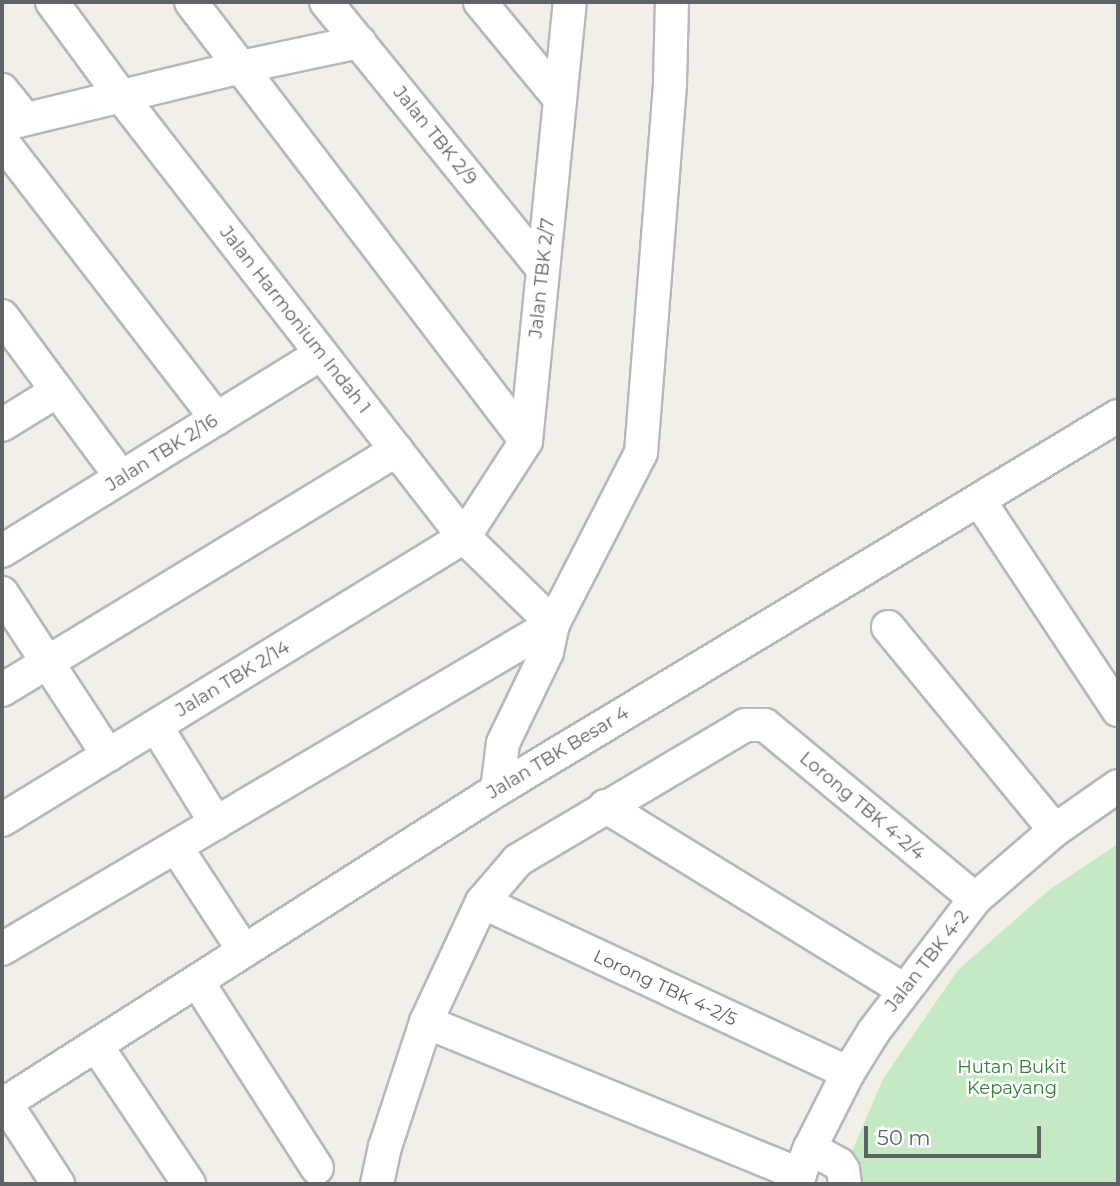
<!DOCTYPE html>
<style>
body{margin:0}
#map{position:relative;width:1120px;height:1186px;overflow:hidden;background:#f1efe8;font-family:Montserrat,sans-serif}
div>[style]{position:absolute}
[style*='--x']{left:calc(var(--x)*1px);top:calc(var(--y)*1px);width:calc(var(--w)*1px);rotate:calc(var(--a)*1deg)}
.green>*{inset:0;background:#c5e8c5}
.roads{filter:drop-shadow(2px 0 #b5b8bc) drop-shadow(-2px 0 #b5b8bc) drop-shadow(0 2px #b5b8bc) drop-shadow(0 -2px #b5b8bc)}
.minor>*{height:32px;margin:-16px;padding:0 16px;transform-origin:16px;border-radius:16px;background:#fff}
span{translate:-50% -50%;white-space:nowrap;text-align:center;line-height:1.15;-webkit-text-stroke:5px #fff;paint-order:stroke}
.street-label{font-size:18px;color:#5f6368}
.park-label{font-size:18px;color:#348238}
.frame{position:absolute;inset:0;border:4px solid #5f6368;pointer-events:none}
.scale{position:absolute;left:864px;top:1126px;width:177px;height:32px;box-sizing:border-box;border:4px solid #5f6368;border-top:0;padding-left:9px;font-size:21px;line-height:24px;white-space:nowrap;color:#5f6368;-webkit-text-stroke:5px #fff;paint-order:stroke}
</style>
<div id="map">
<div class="green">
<i style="clip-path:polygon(1118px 844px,1118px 1184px,838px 1184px,883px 1079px,958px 970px,1049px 890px)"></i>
</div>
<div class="roads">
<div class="minor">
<i style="--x:52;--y:2;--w:117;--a:53.7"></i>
<i style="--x:121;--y:96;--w:559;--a:52.13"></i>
<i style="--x:464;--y:537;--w:124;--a:44.3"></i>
<i style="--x:191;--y:2;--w:552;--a:52.65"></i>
<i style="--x:326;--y:2;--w:344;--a:50.9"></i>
<i style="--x:480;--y:2;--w:126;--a:50.5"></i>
<i style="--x:2;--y:90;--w:36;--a:51"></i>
<i style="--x:2;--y:125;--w:246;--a:-13.6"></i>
<i style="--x:241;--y:67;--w:121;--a:-12"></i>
<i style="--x:2;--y:141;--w:351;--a:52.3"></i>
<i style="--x:2;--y:316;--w:200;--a:53.5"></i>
<i style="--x:2;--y:425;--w:65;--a:-31.7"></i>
<i style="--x:979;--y:500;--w:252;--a:56.5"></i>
<i style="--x:2;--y:551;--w:375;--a:-31.7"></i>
<i style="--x:2;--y:593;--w:194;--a:56.8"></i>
<i style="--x:888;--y:627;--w:263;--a:50.6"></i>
<i style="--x:2;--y:690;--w:462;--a:-31.3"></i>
<i style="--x:156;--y:726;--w:114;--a:58.3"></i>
<i style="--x:497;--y:790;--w:47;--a:-82.7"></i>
<i style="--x:503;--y:743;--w:101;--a:-64.2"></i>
<i style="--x:547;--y:652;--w:29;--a:-78"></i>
<i style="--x:553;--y:624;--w:192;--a:-62.8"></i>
<i style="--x:641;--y:453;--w:372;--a:-85.5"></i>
<i style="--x:670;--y:82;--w:80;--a:-88.6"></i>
<i style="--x:605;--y:806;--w:350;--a:31.6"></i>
<i style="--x:2;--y:820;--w:542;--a:-31.49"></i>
<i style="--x:464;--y:537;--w:114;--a:-57.1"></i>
<i style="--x:526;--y:441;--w:441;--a:-84.3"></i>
<i style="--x:176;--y:847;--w:124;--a:56.8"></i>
<i style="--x:482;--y:902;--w:404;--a:25"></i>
<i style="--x:2;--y:949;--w:640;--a:-30.53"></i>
<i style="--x:197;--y:981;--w:222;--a:57.3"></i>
<i style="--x:426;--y:1022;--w:404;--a:22.2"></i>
<i style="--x:96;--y:1045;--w:167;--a:56.2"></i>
<i style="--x:5;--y:1102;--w:98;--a:57.1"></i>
<i style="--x:2;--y:1105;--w:587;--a:-32.47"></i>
<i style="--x:497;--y:790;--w:725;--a:-31.06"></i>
<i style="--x:810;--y:1148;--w:33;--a:29"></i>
<i style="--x:839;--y:1164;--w:7;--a:56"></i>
<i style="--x:843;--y:1170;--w:14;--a:82"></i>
<i style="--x:377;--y:1184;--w:38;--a:-78"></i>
<i style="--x:385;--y:1147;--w:132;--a:-71.8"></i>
<i style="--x:426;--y:1022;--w:132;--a:-65"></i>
<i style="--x:482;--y:902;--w:55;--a:-49.4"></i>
<i style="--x:518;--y:860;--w:264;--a:-30.7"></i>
<i style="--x:745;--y:725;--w:20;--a:0"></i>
<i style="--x:765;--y:725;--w:273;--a:39.6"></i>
<i style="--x:796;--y:1184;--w:39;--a:-69"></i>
<i style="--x:810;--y:1148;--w:84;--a:-63.1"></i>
<i style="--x:848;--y:1073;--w:49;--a:-58.2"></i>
<i style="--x:874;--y:1031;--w:166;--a:-52.6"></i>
<i style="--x:975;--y:899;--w:106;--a:-40.8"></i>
<i style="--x:1055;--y:830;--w:77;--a:-34.9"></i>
</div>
</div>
<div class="street-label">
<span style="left:435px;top:136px;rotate:51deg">Jalan TBK 2/9</span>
<span style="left:542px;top:278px;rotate:-84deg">Jalan TBK 2/7</span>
<span style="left:295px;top:320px;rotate:52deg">Jalan Harmonium Indah 1</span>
<span style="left:162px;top:453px;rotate:-32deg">Jalan TBK 2/16</span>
<span style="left:233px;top:679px;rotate:-31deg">Jalan TBK 2/14</span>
<span style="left:558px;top:753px;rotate:-31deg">Jalan TBK Besar 4</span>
<span style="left:862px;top:806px;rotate:40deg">Lorong TBK 4-2/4</span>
<span style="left:927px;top:961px;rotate:-52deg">Jalan TBK 4-2</span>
<span style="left:665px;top:988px;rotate:25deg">Lorong TBK 4-2/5</span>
</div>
<div class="park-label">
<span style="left:1012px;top:1078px">Hutan Bukit<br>Kepayang</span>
</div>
<div class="frame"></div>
<div class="scale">50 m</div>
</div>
